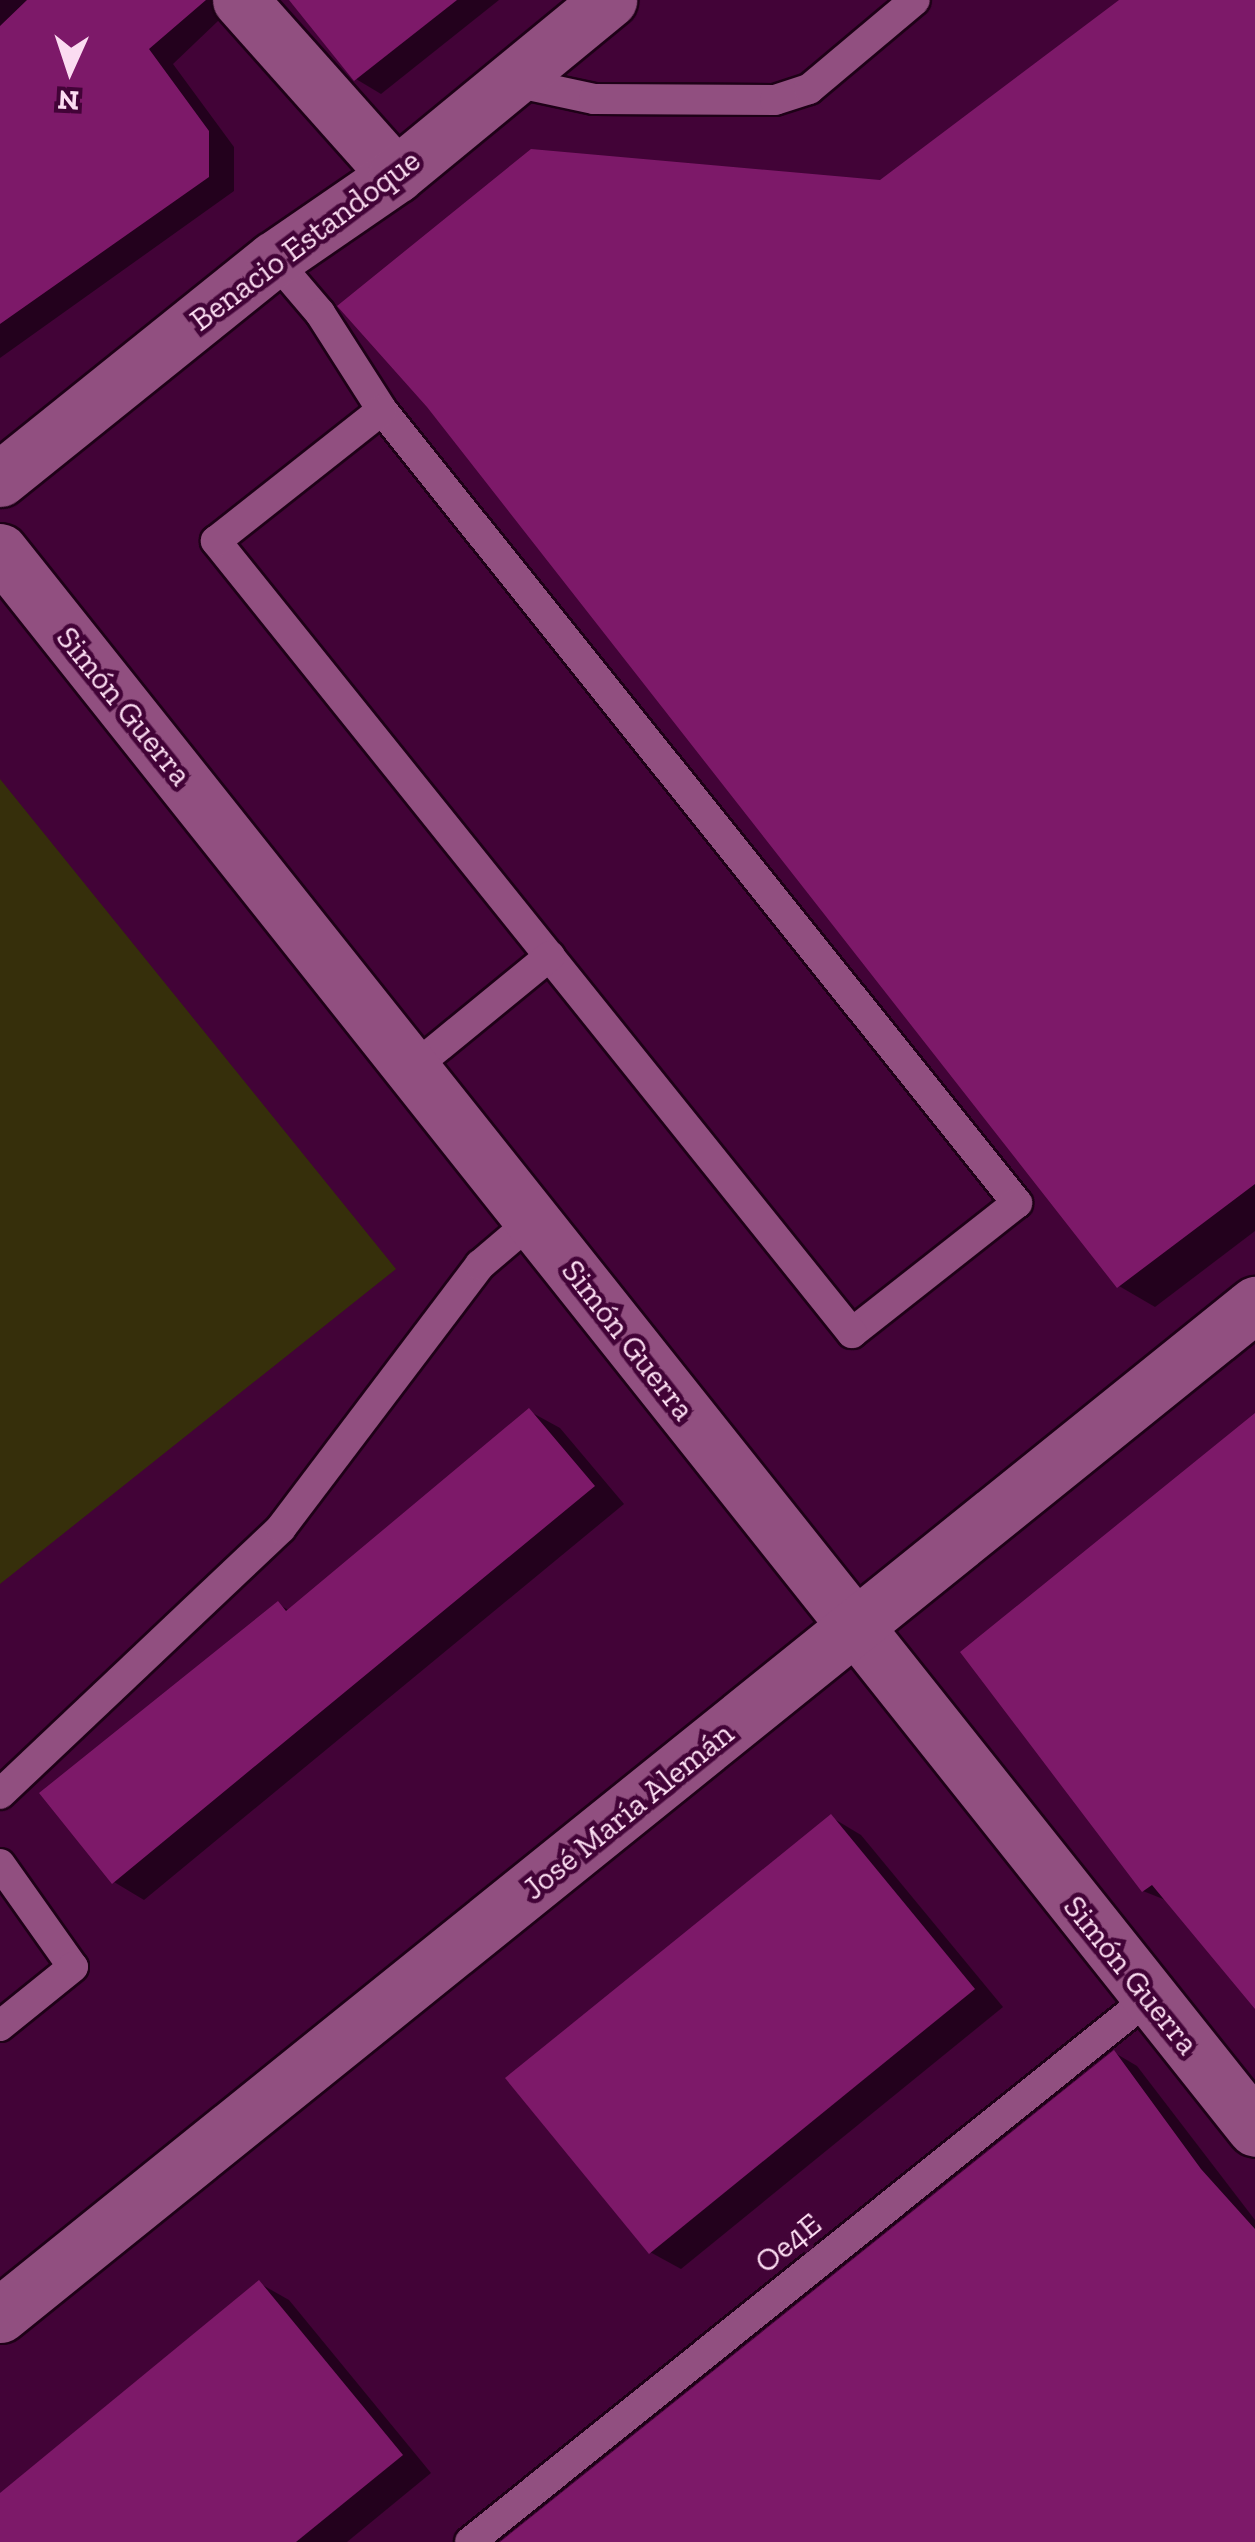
<!DOCTYPE html>
<meta charset="utf-8">
<style>
body{margin:0}
#map{position:relative;width:1255px;height:2542px;overflow:hidden;background:#420337;font-family:"Zilla Slab",serif}
div>[style]{position:absolute}
[style*='--x']{left:calc(var(--x)*1px);top:calc(var(--y)*1px);width:calc(var(--w)*1px);rotate:calc(var(--a)*1deg)}
.green>*{inset:0;background:#362f0b}
.shadow>*{inset:0;background:#0007}
.building>*{inset:0;background:#7d1969}
.roads{filter:drop-shadow(2px 0 #1e0117) drop-shadow(-2px 0 #1e0117) drop-shadow(0 2px #1e0117) drop-shadow(0 -2px #1e0117)}
.lane>*{height:30px;margin:-15px;padding:0 15px;transform-origin:15px;border-radius:15px;background:#914f80}
.street>*{height:55px;margin:-27.5px;padding:0 27.5px;transform-origin:27.5px;border-radius:27.5px;background:#914f80}
span{translate:-50% -50%;white-space:nowrap;text-align:center;line-height:1.15;-webkit-text-stroke:9px #420337;paint-order:stroke}
.street-label{font-size:32px;color:#fbdcf1}
.north{position:absolute;left:20px;top:20px;width:100px;height:100px;-webkit-text-stroke:8px #420337;paint-order:stroke;rotate:183deg;font-size:28px;font-weight:700;line-height:40px;text-align:center;color:#fbdcf1}
.north::after{content:'';display:block;margin:auto;width:35px;height:45px;background:#fbdcf1;clip-path:polygon(50% 0,100% 100%,50% 72%,0 100%)}
</style>
<div id="map">
<div class="green">
<i style="clip-path:polygon(0 779px,396px 1269px,0 1584px)"></i>
</div>
<div class="shadow">
<i style="clip-path:polygon(0 0,240px 0,173px 64px,234px 147px,234px 191px,0 358px)"></i>
<i style="clip-path:polygon(292px 0,499px 0,381px 94px,356px 79px)"></i>
<i style="clip-path:polygon(1123px 0,1255px 0,1255px 1231px,1155px 1307px,1119px 1286px,881px 183px)"></i>
<i style="clip-path:polygon(529px 1411px,560px 1428px,624px 1504px,144px 1900px,114px 1882px,278px 1604px,290px 1611px)"></i>
<i style="clip-path:polygon(1255px 1418px,1255px 2004px,1168px 1901px,1143px 1891px)"></i>
<i style="clip-path:polygon(831px 1817px,861px 1835px,1003px 2007px,681px 2269px,650px 2252px)"></i>
<i style="clip-path:polygon(1115px 2053px,1137px 2066px,1255px 2220px,1255px 2542px,504px 2542px)"></i>
<i style="clip-path:polygon(259px 2283px,289px 2300px,431px 2473px,347px 2542px,0 2542px,0 2496px)"></i>
</div>
<div class="building">
<i style="clip-path:polygon(27px 0,206px 0,149px 49px,209px 131px,209px 177px,0 324px,0 26px)"></i>
<i style="clip-path:polygon(289px 0,457px 0,354px 81px)"></i>
<i style="clip-path:polygon(1119px 0,1255px 0,1255px 1184px,1117px 1288px,427px 407px,337px 306px,531px 149px,880px 180px)"></i>
<i style="clip-path:polygon(529px 1408px,595px 1486px,112px 1884px,39px 1793px,278px 1601px,286px 1611px)"></i>
<i style="clip-path:polygon(1255px 1413px,1255px 2009px,1152px 1885px,1142px 1892px,960px 1652px)"></i>
<i style="clip-path:polygon(831px 1814px,975px 1989px,649px 2254px,505px 2078px)"></i>
<i style="clip-path:polygon(1114px 2050px,1201px 2169px,1255px 2229px,1255px 2542px,500px 2542px)"></i>
<i style="clip-path:polygon(259px 2280px,403px 2455px,296px 2542px,0 2542px,0 2493px)"></i>
</div>
<div class="roads">
<div class="lane">
<i style="--x:510;--y:81;--w:86;--a:12.1"></i>
<i style="--x:594;--y:99;--w:181;--a:0.3"></i>
<i style="--x:775;--y:100;--w:36;--a:-18"></i>
<i style="--x:809;--y:89;--w:138;--a:-40"></i>
<i style="--x:274;--y:259;--w:71;--a:49.6"></i>
<i style="--x:320;--y:313;--w:115;--a:57.4"></i>
<i style="--x:382;--y:410;--w:1016;--a:51.31"></i>
<i style="--x:1017;--y:1203;--w:210;--a:141.8"></i>
<i style="--x:852;--y:1333;--w:1016;--a:-128.77"></i>
<i style="--x:216;--y:541;--w:211;--a:-38.3"></i>
<i style="--x:413;--y:1068;--w:177;--a:-39.3"></i>
<i style="--x:0;--y:1794;--w:387;--a:-43.4"></i>
<i style="--x:281;--y:1528;--w:330;--a:-52.9"></i>
<i style="--x:480;--y:1265;--w:71;--a:-40.4"></i>
<i style="--x:0;--y:1864;--w:126;--a:54.7"></i>
<i style="--x:73;--y:1967;--w:94;--a:141.1"></i>
<i style="--x:470;--y:2542;--w:870;--a:-38.7"></i>
</div>
<div class="street">
<i style="--x:240;--y:0;--w:234;--a:48.3"></i>
<i style="--x:0;--y:479;--w:351;--a:-38.8"></i>
<i style="--x:274;--y:259;--w:148;--a:-34.5"></i>
<i style="--x:396;--y:175;--w:276;--a:-39.4"></i>
<i style="--x:0;--y:551;--w:2016;--a:51.5"></i>
<i style="--x:0;--y:2315;--w:1612;--a:-38.85"></i>
</div>
</div>
<div class="street-label">
<span style="left:305px;top:240px;rotate:-37deg">Benacio Estandoque</span>
<span style="left:124px;top:706px;rotate:51deg">Simón Guerra</span>
<span style="left:628px;top:1340px;rotate:52deg">Simón Guerra</span>
<span style="left:628px;top:1811px;rotate:-39deg">José María Alemán</span>
<span style="left:1131px;top:1975px;rotate:51deg">Simón Guerra</span>
<span style="left:788px;top:2243px;rotate:-39deg">Oe4E</span>
</div>
<div class="north">N</div>
</div>
